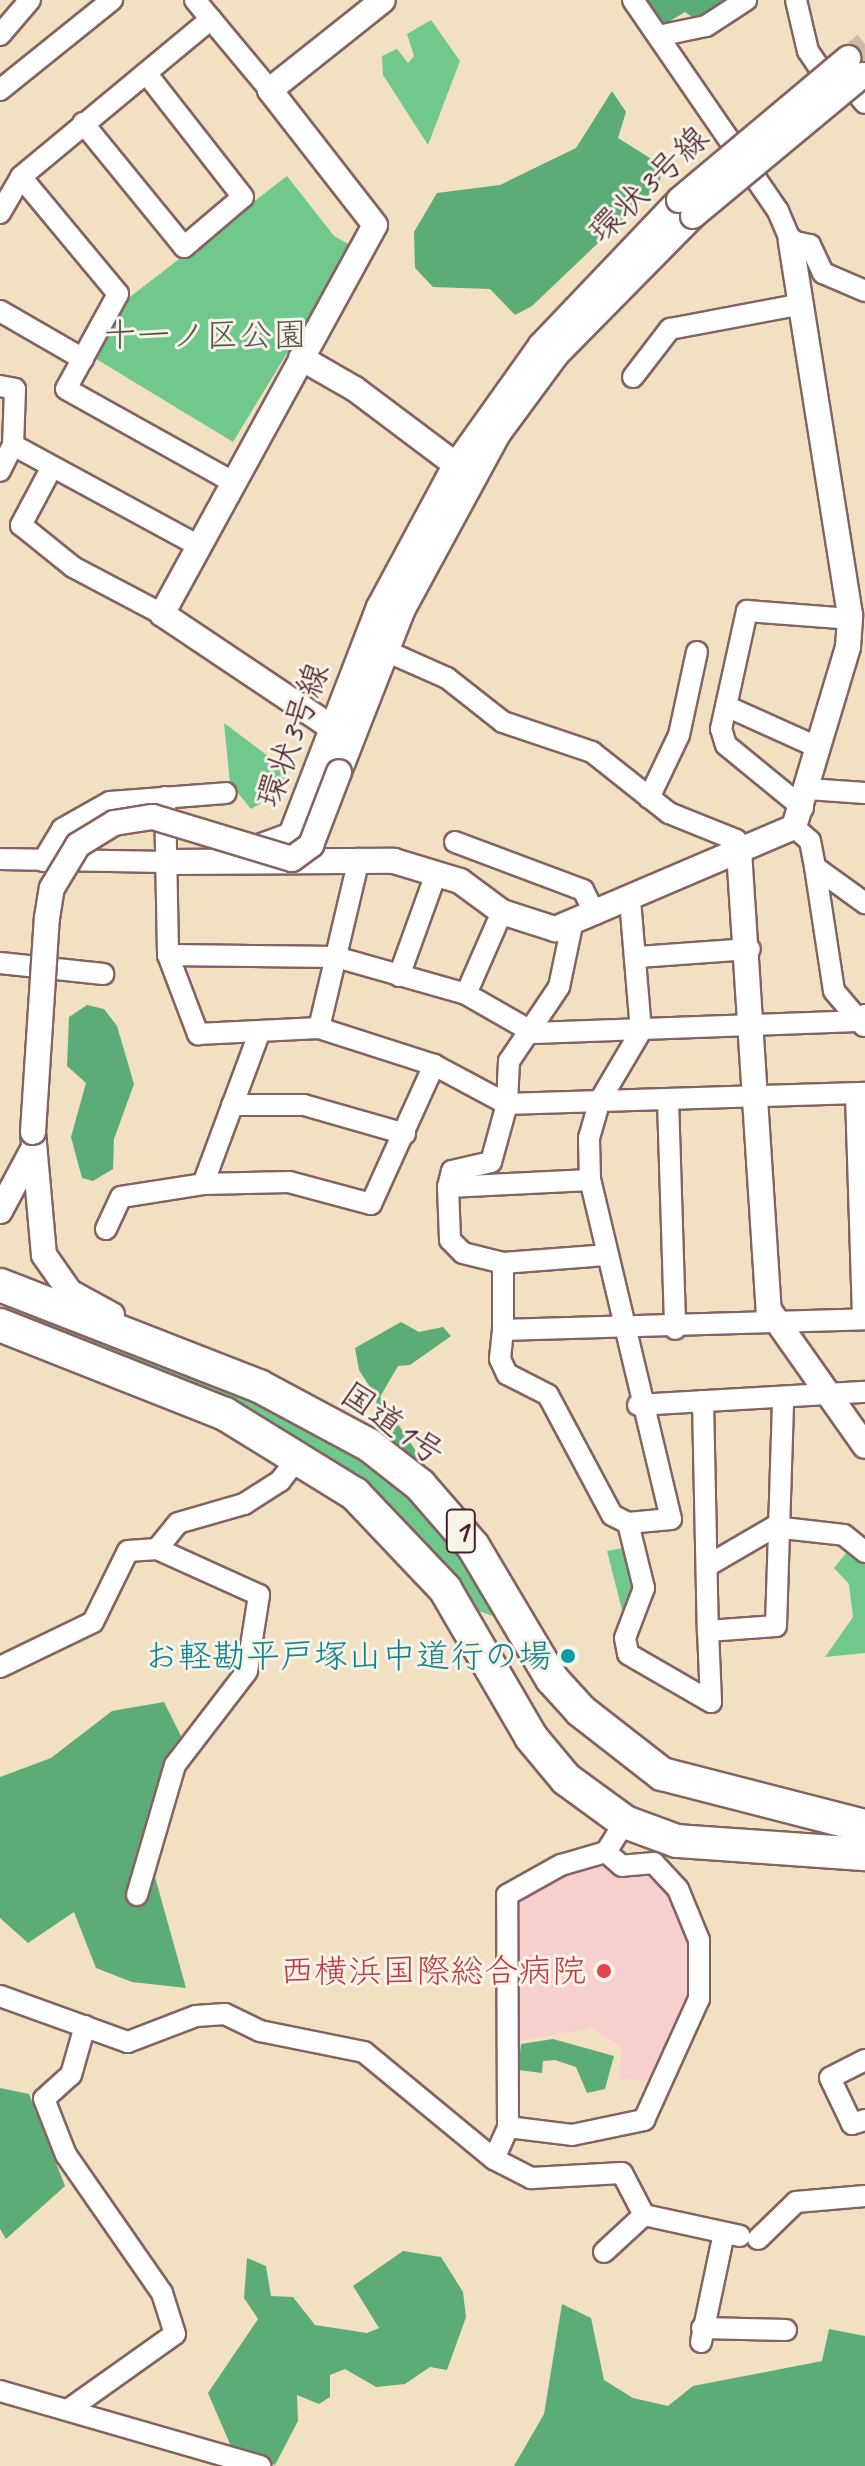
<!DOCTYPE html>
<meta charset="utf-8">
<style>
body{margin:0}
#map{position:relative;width:865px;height:2466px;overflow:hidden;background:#f1e0c2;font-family:Caveat,"Klee One",sans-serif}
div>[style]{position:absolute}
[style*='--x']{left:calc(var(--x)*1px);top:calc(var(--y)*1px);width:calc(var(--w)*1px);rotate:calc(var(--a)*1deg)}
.built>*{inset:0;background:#f7d0ce}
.green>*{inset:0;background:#71c88d}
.forest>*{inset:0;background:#5cac78}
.tertiary-tunnel>*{height:24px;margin-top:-12px;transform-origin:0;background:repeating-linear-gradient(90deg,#d0b9a4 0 24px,transparent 0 36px)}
.roads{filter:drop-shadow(2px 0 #846360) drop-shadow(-2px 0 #846360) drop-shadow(0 2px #846360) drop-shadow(0 -2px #846360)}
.minor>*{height:20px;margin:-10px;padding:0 10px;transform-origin:10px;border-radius:10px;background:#fff}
.tertiary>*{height:24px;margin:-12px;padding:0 12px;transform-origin:12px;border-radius:12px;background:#fff}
.trunk>*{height:32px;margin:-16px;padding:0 16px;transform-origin:16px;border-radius:16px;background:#fff}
.bridges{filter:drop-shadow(2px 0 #846360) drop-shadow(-2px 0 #846360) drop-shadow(0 2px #846360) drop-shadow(0 -2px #846360)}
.tertiary-bridge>*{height:24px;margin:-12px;padding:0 12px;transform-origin:12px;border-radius:12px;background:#fff}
.dots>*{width:22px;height:22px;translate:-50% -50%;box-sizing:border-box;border:4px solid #f7f3e8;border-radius:50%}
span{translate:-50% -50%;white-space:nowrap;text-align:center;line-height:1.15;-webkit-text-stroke:6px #f7f3e8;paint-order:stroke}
.shield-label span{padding:2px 6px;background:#f7f3e8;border:2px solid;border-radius:6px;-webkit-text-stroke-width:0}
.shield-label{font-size:32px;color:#4a1f2b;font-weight:700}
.street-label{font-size:34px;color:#4a1f2b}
.park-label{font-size:34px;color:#565248}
.culture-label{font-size:34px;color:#0d838f}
.right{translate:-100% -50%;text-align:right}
.health-label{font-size:34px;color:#be3a42}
</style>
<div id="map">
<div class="built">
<i style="clip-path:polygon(604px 1861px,645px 1869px,674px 1894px,691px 1947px,692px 1995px,656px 2081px,619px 2079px,622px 2048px,593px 2028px,518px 2041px,516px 1902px,568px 1869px)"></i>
</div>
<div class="green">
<i style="clip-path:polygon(431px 20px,460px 61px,428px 145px,383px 75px,382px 56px,397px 49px,408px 63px,414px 56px,407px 34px)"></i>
<i style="clip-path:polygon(287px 176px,334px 236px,352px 246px,233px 442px,93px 357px,126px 300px)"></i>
<i style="clip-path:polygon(224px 723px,289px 772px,284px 790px,251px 809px,230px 783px)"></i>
<i style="clip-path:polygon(38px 1313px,187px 1366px,333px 1435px,445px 1520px,496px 1617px,476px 1610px,381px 1501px,31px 1325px)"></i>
<i style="clip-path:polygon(628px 1547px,637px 1588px,622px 1610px,607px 1551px)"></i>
<i style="clip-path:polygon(851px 1547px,865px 1559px,865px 1653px,825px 1657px,853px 1617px,849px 1584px,834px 1568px)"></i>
</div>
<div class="forest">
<i style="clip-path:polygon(647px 0,732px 0,699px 22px,685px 12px,665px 24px)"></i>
<i style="clip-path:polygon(612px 91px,626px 112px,618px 138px,661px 165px,660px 184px,532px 306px,515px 315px,490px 289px,433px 287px,415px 268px,414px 232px,437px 193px,500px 185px,576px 148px)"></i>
<i style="clip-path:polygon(87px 1005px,104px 1009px,117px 1026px,134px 1084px,114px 1139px,113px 1169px,93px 1181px,82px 1178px,71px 1137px,86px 1083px,67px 1066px,69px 1017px)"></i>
<i style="clip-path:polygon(401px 1322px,419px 1332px,443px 1327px,451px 1336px,410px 1365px,398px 1366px,380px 1397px,431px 1474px,372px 1429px,377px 1398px,359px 1370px,355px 1348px)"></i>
<i style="clip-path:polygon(164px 1702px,184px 1742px,148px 1852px,186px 1988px,132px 1982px,96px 1968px,74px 1912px,28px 1943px,0 1918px,0 1777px,51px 1758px,112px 1711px)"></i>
<i style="clip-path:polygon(553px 2039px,614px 2056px,605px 2089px,587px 2093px,576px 2067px,555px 2060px,543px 2061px,542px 2073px,518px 2070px,521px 2044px)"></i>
<i style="clip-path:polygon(0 2088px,29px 2094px,65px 2186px,6px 2239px,0 2229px)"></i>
<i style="clip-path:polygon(403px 2251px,441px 2257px,463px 2292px,466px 2317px,447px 2370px,430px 2367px,405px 2384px,376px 2387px,345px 2369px,330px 2375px,330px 2397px,319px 2404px,297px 2395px,298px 2421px,275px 2465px,233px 2451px,208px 2393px,258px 2319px,244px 2298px,247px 2258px,266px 2266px,271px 2296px,293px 2297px,315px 2325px,367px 2333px,379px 2328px,353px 2286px)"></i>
<i style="clip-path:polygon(562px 2304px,591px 2318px,604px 2380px,633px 2398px,668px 2406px,693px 2386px,822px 2361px,829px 2329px,865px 2336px,865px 2466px,514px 2466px,544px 2414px)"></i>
</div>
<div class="tertiary-tunnel">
<i style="--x:848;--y:58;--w:22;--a:-39"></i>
</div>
<div class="roads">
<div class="minor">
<i style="--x:195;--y:0;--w:117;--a:50.2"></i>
<i style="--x:633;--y:0;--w:256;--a:55.5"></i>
<i style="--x:778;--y:211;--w:33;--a:67"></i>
<i style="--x:791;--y:241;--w:19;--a:12"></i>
<i style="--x:810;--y:245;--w:31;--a:65"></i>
<i style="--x:823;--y:273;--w:46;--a:23.2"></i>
<i style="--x:796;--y:0;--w:52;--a:76.8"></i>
<i style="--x:808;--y:51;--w:27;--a:56"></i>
<i style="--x:823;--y:73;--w:25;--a:18"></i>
<i style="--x:847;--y:81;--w:28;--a:51"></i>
<i style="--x:211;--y:19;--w:247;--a:140.3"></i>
<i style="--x:21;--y:177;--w:152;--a:50.3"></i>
<i style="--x:118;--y:294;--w:108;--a:118.7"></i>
<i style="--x:66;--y:389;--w:191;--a:29.1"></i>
<i style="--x:0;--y:35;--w:46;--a:-49.4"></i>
<i style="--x:658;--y:36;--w:49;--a:-11.8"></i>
<i style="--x:706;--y:26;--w:48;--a:-33"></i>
<i style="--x:0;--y:90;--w:144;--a:-38.8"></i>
<i style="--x:83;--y:123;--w:160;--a:50.8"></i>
<i style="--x:184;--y:247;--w:77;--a:-40.3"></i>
<i style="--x:243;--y:197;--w:156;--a:-128"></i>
<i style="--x:0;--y:213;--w:42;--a:-59.7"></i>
<i style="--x:0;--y:311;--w:96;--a:30"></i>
<i style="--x:633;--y:377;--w:61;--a:-52.4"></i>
<i style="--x:670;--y:329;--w:134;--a:-10.7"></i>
<i style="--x:0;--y:386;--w:15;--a:11"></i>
<i style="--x:15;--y:389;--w:56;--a:92"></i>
<i style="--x:13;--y:445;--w:29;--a:117"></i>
<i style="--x:13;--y:445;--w:209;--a:28.5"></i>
<i style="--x:52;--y:467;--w:66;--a:118.1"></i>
<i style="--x:21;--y:525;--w:67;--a:38.9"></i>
<i style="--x:73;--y:567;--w:101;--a:27.8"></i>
<i style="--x:386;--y:651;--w:67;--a:23.9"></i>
<i style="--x:447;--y:678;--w:71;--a:38.2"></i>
<i style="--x:503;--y:722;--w:94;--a:18.6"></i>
<i style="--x:592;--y:752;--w:98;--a:38.4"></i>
<i style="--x:669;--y:813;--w:72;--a:21.9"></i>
<i style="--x:736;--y:840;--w:11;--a:75"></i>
<i style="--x:726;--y:706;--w:102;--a:24.3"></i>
<i style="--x:808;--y:789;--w:57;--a:4"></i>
<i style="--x:165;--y:797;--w:158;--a:88.9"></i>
<i style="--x:168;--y:955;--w:85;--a:69.2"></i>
<i style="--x:198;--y:1034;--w:121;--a:-2.8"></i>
<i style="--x:319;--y:1028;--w:121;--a:17.8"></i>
<i style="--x:434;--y:1065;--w:83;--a:28.1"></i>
<i style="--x:507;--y:1104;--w:358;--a:-1.8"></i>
<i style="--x:649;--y:798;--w:70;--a:-64.5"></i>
<i style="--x:679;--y:735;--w:85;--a:-77.8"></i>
<i style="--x:803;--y:808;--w:99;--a:-140.7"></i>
<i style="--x:726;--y:745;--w:17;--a:-107"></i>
<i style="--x:721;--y:729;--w:121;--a:-77.6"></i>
<i style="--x:747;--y:611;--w:103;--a:4.4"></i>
<i style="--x:794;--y:827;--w:21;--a:41"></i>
<i style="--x:810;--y:841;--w:26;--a:79"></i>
<i style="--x:815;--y:867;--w:62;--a:35.8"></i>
<i style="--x:455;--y:842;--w:137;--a:20.6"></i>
<i style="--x:583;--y:890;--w:27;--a:63"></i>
<i style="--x:0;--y:859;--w:166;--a:1"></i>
<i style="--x:43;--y:861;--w:37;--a:-59"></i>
<i style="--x:62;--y:829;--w:55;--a:-29.4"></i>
<i style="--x:110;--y:802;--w:116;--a:-4.4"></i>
<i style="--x:815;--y:867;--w:125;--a:81.3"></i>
<i style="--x:834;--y:991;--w:46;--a:49.4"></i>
<i style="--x:572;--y:925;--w:63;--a:101.8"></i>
<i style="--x:559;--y:987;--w:89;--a:124"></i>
<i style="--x:509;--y:1061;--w:43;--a:92.7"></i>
<i style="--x:507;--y:1104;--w:60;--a:105.4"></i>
<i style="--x:491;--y:1162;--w:40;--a:167"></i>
<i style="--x:452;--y:1171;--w:16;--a:104"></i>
<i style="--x:448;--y:1187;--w:142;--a:-2.8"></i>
<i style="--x:168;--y:955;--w:168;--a:0.7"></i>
<i style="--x:336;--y:957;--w:135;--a:15.9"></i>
<i style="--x:466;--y:994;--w:78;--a:29.8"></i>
<i style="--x:534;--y:1033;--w:324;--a:-2.1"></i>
<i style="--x:858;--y:1021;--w:9;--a:-41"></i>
<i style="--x:638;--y:957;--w:112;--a:-4.1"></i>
<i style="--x:0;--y:963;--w:104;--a:6.1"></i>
<i style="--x:399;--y:976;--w:109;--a:-70.1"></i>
<i style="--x:466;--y:994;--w:90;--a:-66.3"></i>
<i style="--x:319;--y:1028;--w:174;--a:-76.7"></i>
<i style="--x:260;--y:1031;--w:163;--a:110.4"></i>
<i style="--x:203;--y:1184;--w:86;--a:-1.3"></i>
<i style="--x:289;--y:1182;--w:85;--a:15"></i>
<i style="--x:371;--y:1204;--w:153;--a:-65.6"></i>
<i style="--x:856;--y:1094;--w:225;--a:88.2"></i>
<i style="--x:668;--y:1100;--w:229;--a:88.2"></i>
<i style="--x:232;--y:1105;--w:72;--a:0"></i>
<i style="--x:304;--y:1105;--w:105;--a:16"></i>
<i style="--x:448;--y:1187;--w:53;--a:87.8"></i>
<i style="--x:450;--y:1240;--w:18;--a:45"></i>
<i style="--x:463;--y:1253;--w:41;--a:14"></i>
<i style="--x:503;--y:1263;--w:103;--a:-4.4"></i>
<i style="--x:106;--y:1229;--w:35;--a:-65"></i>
<i style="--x:121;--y:1197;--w:83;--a:-9"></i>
<i style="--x:503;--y:1263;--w:67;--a:90"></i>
<i style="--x:503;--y:1330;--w:362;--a:-1.7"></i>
<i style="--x:503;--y:1330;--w:29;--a:96"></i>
<i style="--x:500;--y:1359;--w:17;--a:65"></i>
<i style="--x:507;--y:1374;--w:46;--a:27.1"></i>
<i style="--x:548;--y:1395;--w:136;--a:61.9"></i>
<i style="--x:612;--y:1515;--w:18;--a:27"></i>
<i style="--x:628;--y:1523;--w:43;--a:-5.3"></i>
<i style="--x:671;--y:1519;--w:349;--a:-103.4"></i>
<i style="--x:590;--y:1180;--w:42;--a:-91.4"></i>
<i style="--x:589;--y:1138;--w:37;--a:-74"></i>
<i style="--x:599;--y:1102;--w:82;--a:-59.4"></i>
<i style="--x:641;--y:1031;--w:131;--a:-94.8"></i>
<i style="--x:703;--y:1401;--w:230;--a:88.8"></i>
<i style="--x:708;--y:1631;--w:68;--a:-4.2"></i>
<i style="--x:776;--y:1626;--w:229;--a:-88.2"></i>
<i style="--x:638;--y:1405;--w:227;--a:-3.3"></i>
<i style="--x:628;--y:1523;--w:67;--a:76.2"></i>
<i style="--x:644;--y:1588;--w:53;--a:110.8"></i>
<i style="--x:625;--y:1638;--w:16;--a:79"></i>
<i style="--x:628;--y:1654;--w:96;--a:30"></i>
<i style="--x:711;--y:1702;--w:71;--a:-92.4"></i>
<i style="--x:707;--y:1566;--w:78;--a:-30.2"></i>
<i style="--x:774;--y:1527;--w:70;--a:6.5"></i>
<i style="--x:844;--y:1535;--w:27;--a:39"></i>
<i style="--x:0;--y:1667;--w:103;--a:-25.8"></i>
<i style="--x:93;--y:1622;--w:79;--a:-63.8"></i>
<i style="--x:128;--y:1551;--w:29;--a:-4"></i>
<i style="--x:157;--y:1549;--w:33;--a:-51"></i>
<i style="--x:178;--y:1523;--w:69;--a:-16.1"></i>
<i style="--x:244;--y:1504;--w:43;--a:-32.6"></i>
<i style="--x:280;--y:1481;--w:34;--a:-52"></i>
<i style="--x:137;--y:1895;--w:135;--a:-73.7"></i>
<i style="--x:175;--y:1765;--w:118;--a:-52.5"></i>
<i style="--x:247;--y:1671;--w:77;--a:-81"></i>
<i style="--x:259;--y:1595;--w:112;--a:-155.7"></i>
<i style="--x:0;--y:1996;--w:136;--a:19.8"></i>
<i style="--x:128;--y:2042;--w:73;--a:-20.9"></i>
<i style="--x:196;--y:2016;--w:29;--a:-4"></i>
<i style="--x:225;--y:2014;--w:39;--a:26"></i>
<i style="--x:260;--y:2031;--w:106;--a:11.4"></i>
<i style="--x:364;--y:2052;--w:168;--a:39.5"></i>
<i style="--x:494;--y:2159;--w:35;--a:-66"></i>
<i style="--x:508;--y:2127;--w:232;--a:-90.2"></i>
<i style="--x:507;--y:1895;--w:62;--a:-29.1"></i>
<i style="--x:561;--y:1865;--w:47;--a:-16.1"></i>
<i style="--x:606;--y:1852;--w:36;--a:-58"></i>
<i style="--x:865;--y:2060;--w:39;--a:153"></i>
<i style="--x:830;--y:2078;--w:51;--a:64.4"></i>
<i style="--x:852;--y:2124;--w:14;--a:-17"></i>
<i style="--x:508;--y:2127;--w:64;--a:7.1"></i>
<i style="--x:572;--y:2135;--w:74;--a:-11.8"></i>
<i style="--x:644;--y:2120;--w:133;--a:-65.6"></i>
<i style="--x:699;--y:1999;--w:59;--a:-90"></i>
<i style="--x:699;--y:1940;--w:55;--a:-112.4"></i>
<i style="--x:678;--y:1889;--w:35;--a:-133"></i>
<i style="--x:654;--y:1863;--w:32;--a:175"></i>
<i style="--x:622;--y:1866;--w:21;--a:-139"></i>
<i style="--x:494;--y:2159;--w:42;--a:27.2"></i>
<i style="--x:531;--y:2178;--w:91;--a:-3.1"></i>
<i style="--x:622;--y:2173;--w:47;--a:62.4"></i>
<i style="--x:644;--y:2215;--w:98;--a:12.3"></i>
<i style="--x:758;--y:2239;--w:53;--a:-44.2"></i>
<i style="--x:796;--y:2202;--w:69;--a:-5"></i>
<i style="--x:604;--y:2252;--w:54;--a:-42.8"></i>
<i style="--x:702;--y:2328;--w:84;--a:1.4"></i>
<i style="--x:701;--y:2342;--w:111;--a:-78.1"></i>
<i style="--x:0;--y:2391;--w:271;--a:16.1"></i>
<i style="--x:68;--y:2410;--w:131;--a:-35.4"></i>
<i style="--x:175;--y:2334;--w:43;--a:-107.6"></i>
<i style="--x:162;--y:2293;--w:168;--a:-124.8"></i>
<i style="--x:66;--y:2155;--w:60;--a:-111.4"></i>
<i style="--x:44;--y:2099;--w:36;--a:-42"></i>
<i style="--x:71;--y:2075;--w:51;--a:-74.1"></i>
</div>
<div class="tertiary">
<i style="--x:301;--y:358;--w:62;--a:29.9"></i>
<i style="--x:355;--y:389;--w:140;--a:36.9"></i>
<i style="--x:331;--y:727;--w:203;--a:-146.2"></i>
<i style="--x:162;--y:614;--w:443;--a:-61.3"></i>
<i style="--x:375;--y:225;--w:171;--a:-127.9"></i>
<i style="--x:270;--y:90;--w:144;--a:-38.5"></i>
<i style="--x:339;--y:772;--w:175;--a:-68.6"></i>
<i style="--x:403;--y:609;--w:199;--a:-61.5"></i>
<i style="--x:498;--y:434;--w:99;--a:-53.6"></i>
<i style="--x:557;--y:354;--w:194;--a:-45.4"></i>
<i style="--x:256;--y:848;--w:37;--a:-20"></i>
<i style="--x:291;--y:835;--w:244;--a:-68.9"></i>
<i style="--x:379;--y:607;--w:160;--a:-61.7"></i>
<i style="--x:455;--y:466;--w:148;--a:-54.6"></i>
<i style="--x:541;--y:345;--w:200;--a:-46.4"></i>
<i style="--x:739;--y:851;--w:460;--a:86.3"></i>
<i style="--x:769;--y:1310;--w:166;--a:54.8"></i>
<i style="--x:166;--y:862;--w:228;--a:-0.3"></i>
<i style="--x:394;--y:861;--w:69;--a:16.9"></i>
<i style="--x:460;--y:881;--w:52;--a:36.4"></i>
<i style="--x:502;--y:912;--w:56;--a:17.8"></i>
<i style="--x:555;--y:929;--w:260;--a:-23.1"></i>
<i style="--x:794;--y:827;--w:188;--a:-73.3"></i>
<i style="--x:848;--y:647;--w:32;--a:-86"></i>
<i style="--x:850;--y:615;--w:379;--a:-99"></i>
<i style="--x:33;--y:1132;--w:123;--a:84.9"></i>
<i style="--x:44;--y:1255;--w:45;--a:54.9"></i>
<i style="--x:70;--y:1292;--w:48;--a:28.7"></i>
<i style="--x:0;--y:1211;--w:66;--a:-61.9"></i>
</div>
<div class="trunk">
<i style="--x:0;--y:1285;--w:278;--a:21.3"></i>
<i style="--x:259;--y:1386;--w:125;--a:28.2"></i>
<i style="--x:369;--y:1445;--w:65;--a:38.1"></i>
<i style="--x:420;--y:1485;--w:81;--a:49"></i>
<i style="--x:473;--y:1546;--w:155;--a:59.3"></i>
<i style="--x:552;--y:1679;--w:43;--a:47.8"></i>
<i style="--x:581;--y:1711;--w:103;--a:37.9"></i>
<i style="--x:662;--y:1774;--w:210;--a:14.4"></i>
<i style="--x:0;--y:1325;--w:242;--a:21.6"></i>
<i style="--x:225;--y:1414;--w:153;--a:31.6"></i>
<i style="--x:355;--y:1494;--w:131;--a:46.5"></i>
<i style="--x:445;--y:1589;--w:171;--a:59.8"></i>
<i style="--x:531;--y:1737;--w:55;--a:50.2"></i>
<i style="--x:566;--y:1779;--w:73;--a:36.1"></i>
<i style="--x:625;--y:1822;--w:55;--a:20.1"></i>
<i style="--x:677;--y:1841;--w:188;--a:4"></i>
</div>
</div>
<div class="bridges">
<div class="tertiary-bridge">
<i style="--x:679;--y:200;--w:221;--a:-40"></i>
<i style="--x:693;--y:216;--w:221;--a:-39.7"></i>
<i style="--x:33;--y:1132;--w:214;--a:-86.3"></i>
<i style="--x:47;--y:918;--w:30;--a:-81"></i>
<i style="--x:52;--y:888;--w:50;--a:-58.8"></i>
<i style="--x:78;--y:845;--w:42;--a:-31.4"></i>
<i style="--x:114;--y:823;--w:39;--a:-9"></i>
<i style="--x:153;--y:817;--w:145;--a:16.8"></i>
<i style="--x:292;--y:859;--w:24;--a:-36"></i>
<i style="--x:311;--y:845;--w:78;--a:-69"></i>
</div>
</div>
<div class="dots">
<i style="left:568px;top:1656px;background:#0f9aa8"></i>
<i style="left:604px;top:1971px;background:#e0444e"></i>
</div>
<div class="shield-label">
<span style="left:461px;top:1531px">1</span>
</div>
<div class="street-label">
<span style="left:648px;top:184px;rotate:-44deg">環状3号線</span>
<span style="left:292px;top:735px;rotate:-70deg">環状3号線</span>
<span style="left:393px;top:1423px;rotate:35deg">国道1号</span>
</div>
<div class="park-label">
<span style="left:205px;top:335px">十一ノ区公園</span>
</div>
<div class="culture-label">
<span class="right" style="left:552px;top:1656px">お軽勘平戸塚山中道行の場</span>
</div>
<div class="health-label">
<span class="right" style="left:586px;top:1971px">西横浜国際総合病院</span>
</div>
</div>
